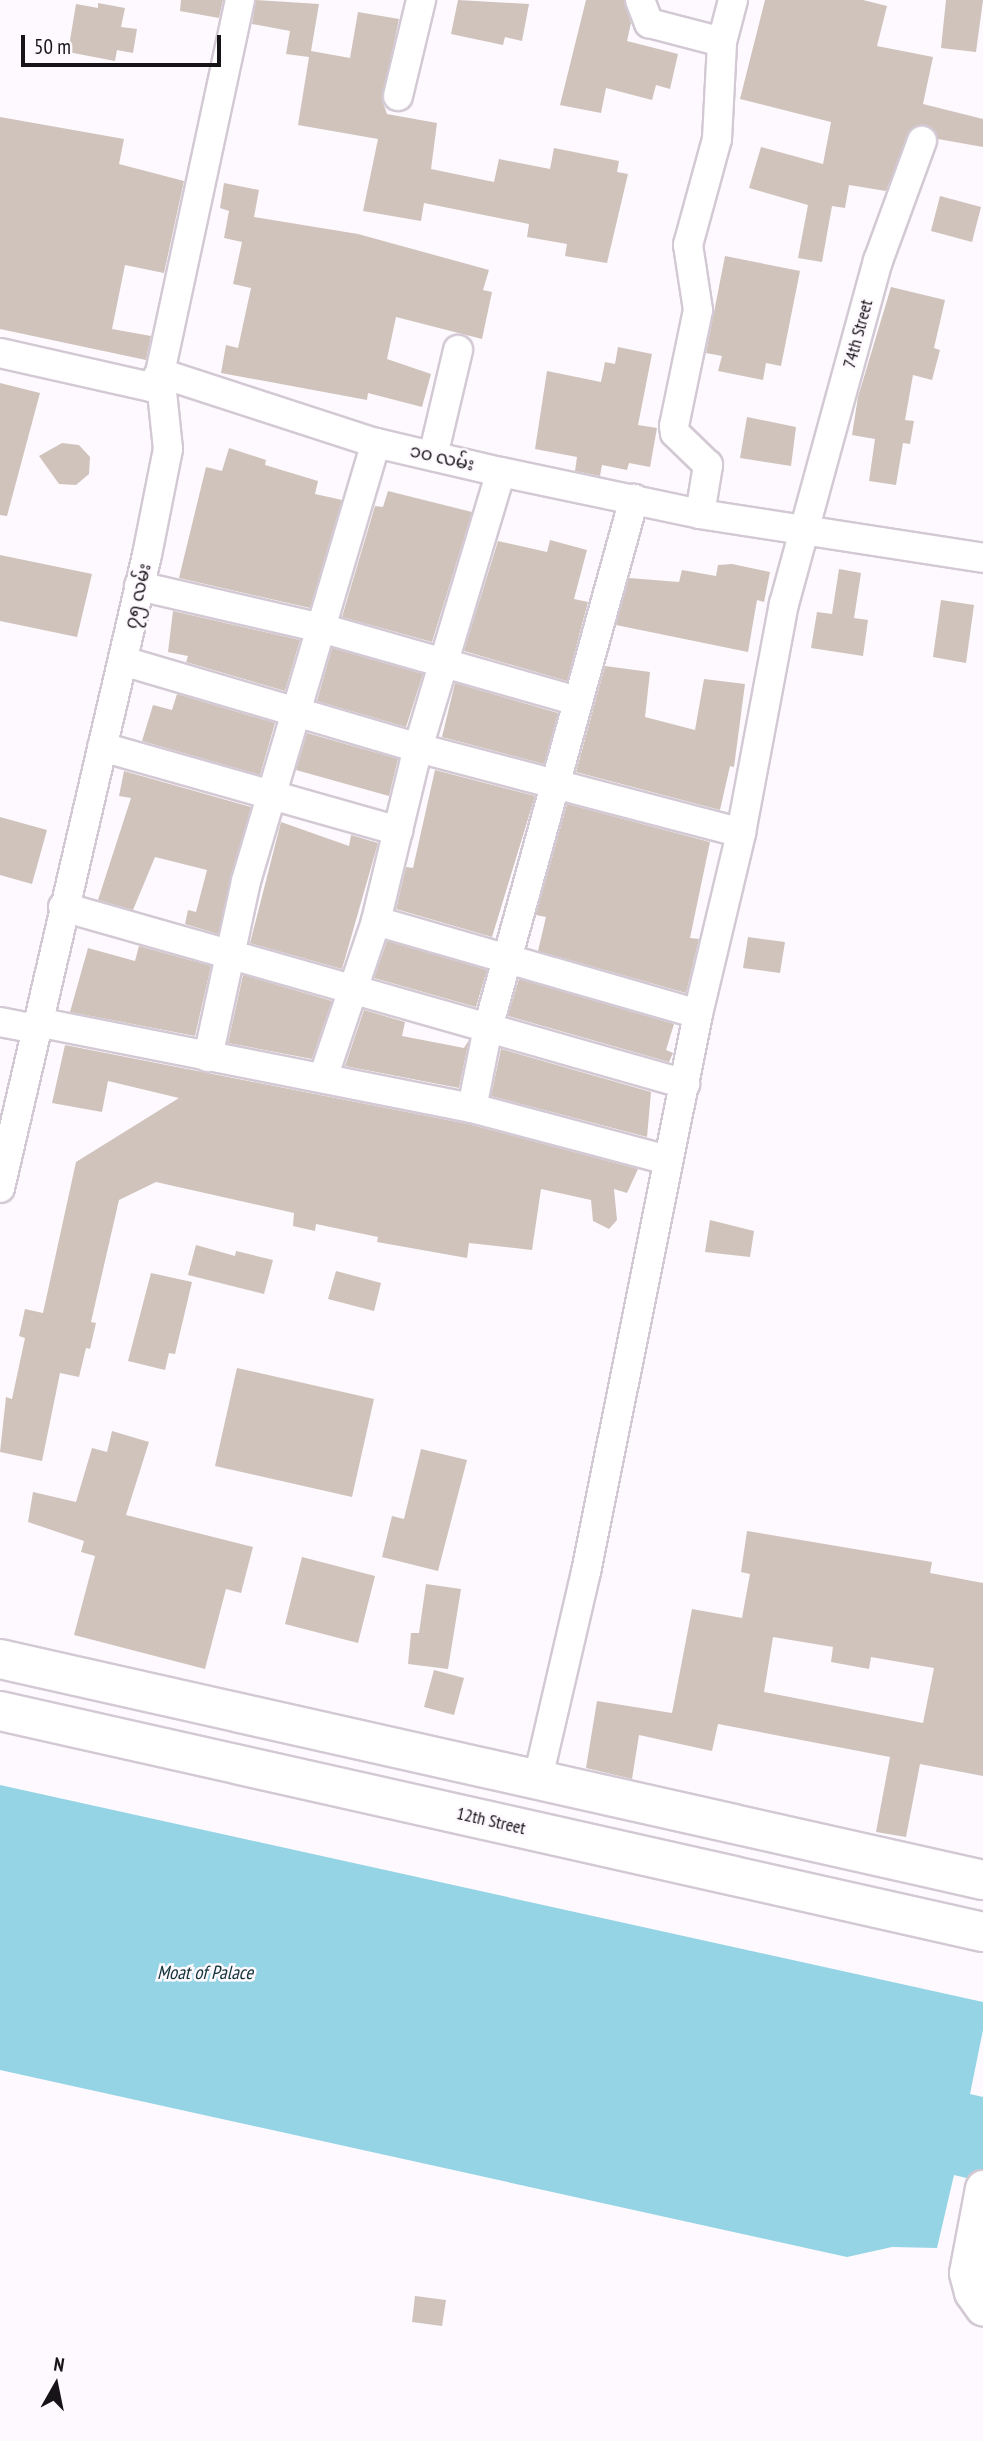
<!DOCTYPE html>
<meta charset="utf-8">
<style>
body{margin:0}
#map{position:relative;width:983px;height:2441px;overflow:hidden;background:#fdf9fe;font-family:"PT Sans Narrow","Noto Sans Myanmar",sans-serif}
div>[style]{position:absolute}
[style*='--x']{left:calc(var(--x)*1px);top:calc(var(--y)*1px);width:calc(var(--w)*1px);rotate:calc(var(--a)*1deg)}
.water>*{inset:0;background:#95d4e5}
.building>*{inset:0;background:#d0c3bb}
.roads{filter:drop-shadow(2px 0 #d3c9d4) drop-shadow(-2px 0 #d3c9d4) drop-shadow(0 2px #d3c9d4) drop-shadow(0 -2px #d3c9d4)}
.minor>*{height:28px;margin:-14px;padding:0 14px;transform-origin:14px;border-radius:14px;background:#fff}
.tertiary>*{height:35px;margin:-17.5px;padding:0 17.5px;transform-origin:17.5px;border-radius:17.5px;background:#fff}
.primary>*{height:38px;margin:-19px;padding:0 19px;transform-origin:19px;border-radius:19px;background:#fff}
span{translate:-50% -50%;white-space:nowrap;text-align:center;line-height:1.15;-webkit-text-stroke:5px #fdf9fe;paint-order:stroke}
.street-label{font-size:18px;color:#171417}
.water-label{font-size:19px;color:#13333a;font-style:italic}
.north{position:absolute;left:21px;top:2350px;width:70px;height:70px;-webkit-text-stroke:5px #fdf9fe;paint-order:stroke;rotate:9deg;font-size:19px;font-weight:700;line-height:28px;text-align:center;color:#171417}
.north::after{content:'';display:block;margin:auto;width:24px;height:32px;background:#171417;clip-path:polygon(50% 0,100% 100%,50% 72%,0 100%)}
.scale{position:absolute;left:21px;top:35px;width:200px;height:32px;box-sizing:border-box;border:4px solid #171417;border-top:0;padding-left:9px;font-size:21px;line-height:24px;white-space:nowrap;color:#171417;-webkit-text-stroke:5px #fdf9fe;paint-order:stroke}
</style>
<div id="map">
<div class="water">
<i style="clip-path:polygon(0 1785px,983px 2002px,983px 2030px,970px 2094px,983px 2097px,983px 2182px,954px 2175px,937px 2248px,892px 2247px,847px 2257px,0 2070px)"></i>
</div>
<div class="building">
<i style="clip-path:polygon(181px 0,223px 0,219px 18px,180px 11px)"></i>
<i style="clip-path:polygon(256px 0,319px 4px,311px 51px,350px 58px,358px 12px,399px 19px,382px 100px,387px 114px,437px 123px,431px 169px,494px 182px,499px 159px,550px 169px,554px 148px,619px 161px,617px 172px,628px 174px,607px 263px,565px 256px,567px 244px,527px 237px,529px 224px,424px 203px,421px 221px,363px 211px,378px 139px,298px 125px,309px 57px,286px 54px,290px 31px,252px 24px)"></i>
<i style="clip-path:polygon(458px 0,529px 4px,522px 41px,505px 37px,503px 45px,451px 34px)"></i>
<i style="clip-path:polygon(586px 0,624px 0,631px 23px,627px 41px,678px 54px,670px 89px,656px 85px,652px 100px,606px 88px,601px 113px,560px 105px)"></i>
<i style="clip-path:polygon(765px 0,863px 0,887px 6px,877px 46px,933px 57px,923px 104px,983px 119px,983px 147px,938px 139px,927px 125px,911px 129px,886px 191px,849px 185px,845px 208px,832px 206px,822px 262px,798px 258px,808px 205px,749px 188px,761px 147px,823px 164px,831px 122px,740px 99px)"></i>
<i style="clip-path:polygon(946px 0,983px 0,976px 52px,941px 48px)"></i>
<i style="clip-path:polygon(98px 3px,125px 8px,121px 27px,137px 29px,133px 53px,117px 50px,115px 61px,68px 52px,76px 4px,98px 8px)"></i>
<i style="clip-path:polygon(0 117px,124px 139px,119px 164px,184px 181px,164px 273px,125px 265px,112px 329px,151px 336px,146px 360px,0 329px)"></i>
<i style="clip-path:polygon(224px 183px,259px 190px,254px 217px,358px 234px,489px 270px,483px 290px,492px 292px,482px 339px,396px 317px,387px 359px,431px 374px,422px 407px,368px 393px,367px 400px,221px 373px,226px 345px,238px 348px,251px 288px,233px 284px,242px 242px,224px 238px,229px 211px,220px 208px)"></i>
<i style="clip-path:polygon(940px 196px,981px 207px,972px 242px,931px 231px)"></i>
<i style="clip-path:polygon(725px 256px,800px 271px,781px 366px,766px 363px,763px 380px,718px 371px,722px 356px,706px 353px)"></i>
<i style="clip-path:polygon(891px 287px,945px 300px,934px 348px,940px 350px,932px 380px,913px 375px,905px 420px,914px 421px,910px 444px,903px 443px,896px 485px,869px 481px,875px 439px,852px 435px,858px 397px)"></i>
<i style="clip-path:polygon(618px 347px,652px 354px,638px 425px,657px 428px,650px 467px,629px 463px,627px 470px,602px 465px,600px 476px,575px 471px,577px 457px,535px 449px,547px 371px,601px 382px,605px 362px,615px 364px)"></i>
<i style="clip-path:polygon(0 383px,40px 393px,7px 516px,0 515px)"></i>
<i style="clip-path:polygon(747px 417px,796px 427px,791px 466px,740px 458px)"></i>
<i style="clip-path:polygon(62px 443px,79px 445px,90px 457px,89px 474px,76px 485px,59px 484px,39px 456px)"></i>
<i style="clip-path:polygon(229px 448px,266px 460px,265px 465px,318px 481px,315px 494px,342px 500px,310px 608px,179px 578px,206px 467px,222px 471px)"></i>
<i style="clip-path:polygon(388px 491px,472px 512px,432px 642px,342px 617px,375px 506px,383px 507px)"></i>
<i style="clip-path:polygon(550px 540px,587px 550px,574px 599px,588px 602px,567px 681px,464px 651px,498px 541px,547px 552px)"></i>
<i style="clip-path:polygon(0 555px,92px 574px,77px 637px,0 621px)"></i>
<i style="clip-path:polygon(732px 564px,770px 572px,764px 602px,757px 600px,748px 652px,616px 625px,629px 578px,679px 582px,682px 570px,716px 576px,718px 565px)"></i>
<i style="clip-path:polygon(839px 569px,861px 573px,854px 618px,868px 620px,863px 656px,811px 648px,817px 612px,832px 614px)"></i>
<i style="clip-path:polygon(941px 600px,974px 605px,966px 663px,933px 657px)"></i>
<i style="clip-path:polygon(173px 611px,300px 640px,285px 691px,186px 662px,188px 656px,168px 652px)"></i>
<i style="clip-path:polygon(332px 648px,423px 674px,406px 727px,317px 701px)"></i>
<i style="clip-path:polygon(605px 666px,650px 672px,645px 717px,695px 730px,704px 679px,745px 684px,734px 767px,730px 766px,720px 810px,576px 772px)"></i>
<i style="clip-path:polygon(455px 683px,558px 713px,544px 764px,442px 737px)"></i>
<i style="clip-path:polygon(177px 694px,275px 723px,260px 775px,142px 741px,153px 705px,172px 710px)"></i>
<i style="clip-path:polygon(307px 733px,398px 759px,389px 796px,296px 770px)"></i>
<i style="clip-path:polygon(435px 770px,535px 796px,492px 937px,396px 909px,406px 867px,413px 868px)"></i>
<i style="clip-path:polygon(124px 771px,251px 807px,218px 934px,185px 924px,188px 910px,196px 912px,207px 870px,155px 857px,133px 910px,98px 900px,131px 798px,119px 796px)"></i>
<i style="clip-path:polygon(567px 804px,710px 842px,690px 938px,699px 939px,686px 993px,538px 951px,546px 917px,536px 915px)"></i>
<i style="clip-path:polygon(0 817px,47px 830px,32px 884px,0 875px)"></i>
<i style="clip-path:polygon(281px 822px,349px 846px,351px 835px,378px 843px,342px 969px,250px 943px)"></i>
<i style="clip-path:polygon(748px 937px,785px 942px,780px 973px,743px 968px)"></i>
<i style="clip-path:polygon(387px 941px,487px 970px,476px 1007px,374px 978px)"></i>
<i style="clip-path:polygon(139px 946px,211px 966px,195px 1036px,70px 1012px,88px 948px,135px 961px)"></i>
<i style="clip-path:polygon(243px 975px,332px 1001px,312px 1059px,228px 1043px)"></i>
<i style="clip-path:polygon(519px 979px,674px 1024px,666px 1050px,673px 1053px,669px 1062px,508px 1016px)"></i>
<i style="clip-path:polygon(364px 1010px,405px 1022px,402px 1036px,464px 1048px,469px 1040px,459px 1088px,345px 1066px)"></i>
<i style="clip-path:polygon(65px 1045px,468px 1124px,638px 1169px,627px 1193px,614px 1189px,617px 1220px,609px 1229px,593px 1221px,591px 1200px,541px 1189px,532px 1250px,469px 1243px,467px 1258px,377px 1242px,378px 1237px,316px 1224px,315px 1231px,293px 1226px,294px 1213px,156px 1182px,119px 1200px,91px 1322px,96px 1323px,90px 1349px,86px 1348px,79px 1377px,60px 1373px,42px 1461px,0 1452px,6px 1397px,12px 1399px,25px 1338px,19px 1336px,25px 1309px,43px 1313px,76px 1162px,179px 1098px,108px 1081px,102px 1112px,52px 1103px)"></i>
<i style="clip-path:polygon(501px 1049px,651px 1092px,647px 1137px,491px 1096px)"></i>
<i style="clip-path:polygon(710px 1220px,754px 1231px,750px 1257px,705px 1252px)"></i>
<i style="clip-path:polygon(196px 1245px,235px 1256px,236px 1251px,273px 1260px,264px 1294px,188px 1275px)"></i>
<i style="clip-path:polygon(336px 1271px,381px 1283px,374px 1311px,328px 1299px)"></i>
<i style="clip-path:polygon(151px 1273px,192px 1282px,175px 1354px,169px 1353px,165px 1370px,128px 1361px)"></i>
<i style="clip-path:polygon(237px 1368px,374px 1399px,352px 1497px,215px 1466px)"></i>
<i style="clip-path:polygon(112px 1431px,149px 1442px,126px 1515px,253px 1547px,241px 1593px,226px 1589px,205px 1669px,74px 1635px,95px 1556px,81px 1552px,84px 1541px,28px 1522px,33px 1492px,76px 1502px,92px 1448px,107px 1452px)"></i>
<i style="clip-path:polygon(421px 1449px,467px 1460px,438px 1571px,382px 1557px,392px 1516px,404px 1519px)"></i>
<i style="clip-path:polygon(evenodd,747px 1531px,932px 1562px,930px 1573px,983px 1583px,983px 1776px,920px 1764px,906px 1837px,876px 1832px,890px 1757px,718px 1724px,712px 1751px,639px 1735px,632px 1779px,586px 1768px,597px 1701px,672px 1713px,692px 1609px,742px 1618px,750px 1574px,741px 1572px,747px 1531px,773px 1637px,833px 1647px,831px 1662px,869px 1669px,871px 1657px,934px 1668px,923px 1723px,764px 1692px,773px 1637px)"></i>
<i style="clip-path:polygon(302px 1557px,375px 1576px,358px 1643px,285px 1624px)"></i>
<i style="clip-path:polygon(426px 1584px,461px 1589px,448px 1669px,408px 1664px,411px 1633px,419px 1633px)"></i>
<i style="clip-path:polygon(434px 1670px,464px 1678px,454px 1715px,424px 1707px)"></i>
<i style="clip-path:polygon(415px 2296px,446px 2300px,442px 2326px,412px 2322px)"></i>
</div>
<div class="roads">
<div class="minor">
<i style="--x:640;--y:0;--w:25;--a:69"></i>
<i style="--x:649;--y:23;--w:75;--a:14.6"></i>
<i style="--x:398;--y:96;--w:99;--a:-76.5"></i>
<i style="--x:0;--y:353;--w:155;--a:12.7"></i>
<i style="--x:151;--y:387;--w:17;--a:-57"></i>
<i style="--x:160;--y:373;--w:227;--a:18"></i>
<i style="--x:376;--y:443;--w:128;--a:13.1"></i>
<i style="--x:501;--y:472;--w:203;--a:11.9"></i>
<i style="--x:700;--y:514;--w:286;--a:8.8"></i>
<i style="--x:433;--y:456;--w:109;--a:-76.7"></i>
<i style="--x:700;--y:514;--w:50;--a:-80.7"></i>
<i style="--x:708;--y:465;--w:46;--a:-135.9"></i>
<i style="--x:675;--y:433;--w:7;--a:-98"></i>
<i style="--x:674;--y:426;--w:118;--a:-78.3"></i>
<i style="--x:698;--y:310;--w:66;--a:-98.7"></i>
<i style="--x:688;--y:245;--w:110;--a:-74.7"></i>
<i style="--x:717;--y:139;--w:97;--a:-87"></i>
<i style="--x:722;--y:42;--w:43;--a:-75.3"></i>
<i style="--x:139;--y:586;--w:187;--a:13"></i>
<i style="--x:321;--y:628;--w:267;--a:15.9"></i>
<i style="--x:123;--y:661;--w:308;--a:16.4"></i>
<i style="--x:418;--y:748;--w:334;--a:14.7"></i>
<i style="--x:102;--y:747;--w:308;--a:15.8"></i>
<i style="--x:63;--y:907;--w:647;--a:15.88"></i>
<i style="--x:376;--y:921;--w:335;--a:16.1"></i>
<i style="--x:0;--y:1022;--w:36;--a:11"></i>
<i style="--x:37;--y:1022;--w:443;--a:11.2"></i>
<i style="--x:472;--y:1108;--w:203;--a:14.9"></i>
<i style="--x:208;--y:1057;--w:180;--a:-77.8"></i>
<i style="--x:246;--y:881;--w:457;--a:-73.5"></i>
<i style="--x:323;--y:1078;--w:166;--a:-71.3"></i>
<i style="--x:376;--y:921;--w:178;--a:-76.4"></i>
<i style="--x:418;--y:748;--w:288;--a:-73.3"></i>
<i style="--x:472;--y:1108;--w:82;--a:-78.7"></i>
<i style="--x:488;--y:1028;--w:549;--a:-74.57"></i>
<i style="--x:0;--y:1188;--w:650;--a:-76.93"></i>
<i style="--x:147;--y:555;--w:108;--a:-78.8"></i>
<i style="--x:168;--y:449;--w:76;--a:-96"></i>
<i style="--x:160;--y:373;--w:381;--a:-77.9"></i>
<i style="--x:538;--y:1778;--w:212;--a:-76.9"></i>
<i style="--x:586;--y:1572;--w:569;--a:-78.65"></i>
<i style="--x:698;--y:1014;--w:186;--a:-76.6"></i>
<i style="--x:741;--y:833;--w:233;--a:-79.4"></i>
<i style="--x:784;--y:604;--w:356;--a:-74.7"></i>
<i style="--x:878;--y:261;--w:128;--a:-69.9"></i>
</div>
<div class="tertiary">
<i style="--x:983;--y:2188;--w:86;--a:100.7"></i>
<i style="--x:967;--y:2273;--w:20;--a:75"></i>
<i style="--x:972;--y:2292;--w:19;--a:55"></i>
</div>
<div class="primary">
<i style="--x:0;--y:1659;--w:1008;--a:12.67"></i>
<i style="--x:0;--y:1711;--w:1008;--a:12.67"></i>
</div>
</div>
<div class="street-label">
<span style="left:858px;top:334px;rotate:-75deg">74th Street</span>
<span style="left:442px;top:458px;rotate:13deg">၁၀ လမ်း</span>
<span style="left:138px;top:596px;rotate:-77deg">၇၅ လမ်း</span>
<span style="left:491px;top:1821px;rotate:13deg">12th Street</span>
</div>
<div class="water-label">
<span style="left:205px;top:1973px">Moat of Palace</span>
</div>
<div class="north">N</div>
<div class="scale">50 m</div>
</div>
